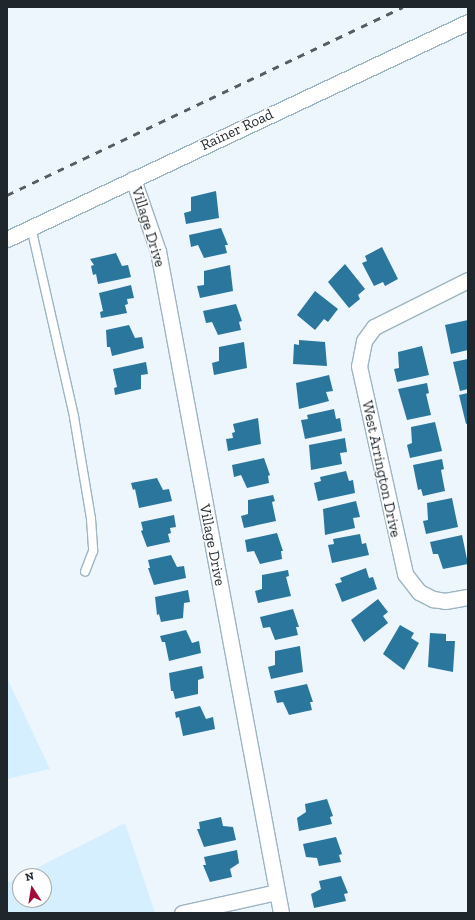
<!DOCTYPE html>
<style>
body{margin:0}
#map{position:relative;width:475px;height:920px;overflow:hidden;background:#ecf6fc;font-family:"Zilla Slab",serif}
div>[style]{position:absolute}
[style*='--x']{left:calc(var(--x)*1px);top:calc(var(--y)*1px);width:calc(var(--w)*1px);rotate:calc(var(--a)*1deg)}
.built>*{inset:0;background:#d6effe}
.building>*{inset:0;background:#2b769d}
.roads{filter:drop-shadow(1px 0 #9db4c2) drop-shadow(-1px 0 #9db4c2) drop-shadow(0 1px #9db4c2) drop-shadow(0 -1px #9db4c2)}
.lane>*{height:8px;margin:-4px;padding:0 4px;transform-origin:4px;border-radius:4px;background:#fff}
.street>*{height:15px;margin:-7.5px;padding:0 7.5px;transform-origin:7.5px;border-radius:7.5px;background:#fff}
.rail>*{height:3px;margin-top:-1.5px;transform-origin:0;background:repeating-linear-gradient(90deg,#555d63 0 7px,transparent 0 14px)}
span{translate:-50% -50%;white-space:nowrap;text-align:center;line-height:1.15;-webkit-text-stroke:3px #fff;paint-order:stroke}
.street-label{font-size:15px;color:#1f272d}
.frame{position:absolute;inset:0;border:8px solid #1f272d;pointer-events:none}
.north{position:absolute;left:12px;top:868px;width:40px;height:40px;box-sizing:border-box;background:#fff;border:1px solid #a5a9ab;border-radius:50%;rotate:348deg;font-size:11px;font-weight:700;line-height:16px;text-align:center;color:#1f272d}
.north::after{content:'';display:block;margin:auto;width:14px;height:18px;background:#a40837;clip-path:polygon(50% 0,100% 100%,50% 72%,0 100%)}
</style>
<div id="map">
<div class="built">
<i style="clip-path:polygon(7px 678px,50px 769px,7px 779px)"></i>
<i style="clip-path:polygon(125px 823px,155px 913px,7px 913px,7px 883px,20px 877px,20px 900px,44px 900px,44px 876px,21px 876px)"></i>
</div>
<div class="building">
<i style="clip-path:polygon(216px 191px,219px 218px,186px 224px,184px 213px,191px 211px,191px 197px)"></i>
<i style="clip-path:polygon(221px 228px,228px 245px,225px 245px,227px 253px,204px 258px,198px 245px,191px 247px,189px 235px)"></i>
<i style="clip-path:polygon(382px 247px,398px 279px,385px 286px,383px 282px,374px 286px,362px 263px,367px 261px,365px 256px)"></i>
<i style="clip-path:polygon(116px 253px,122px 266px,128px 265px,131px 277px,98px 284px,96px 274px,93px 275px,91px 266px,94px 265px,90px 259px)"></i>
<i style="clip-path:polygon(345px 264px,365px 289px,358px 295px,360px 299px,349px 308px,328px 282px)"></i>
<i style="clip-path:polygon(230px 265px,233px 291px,200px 298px,197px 286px,204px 285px,204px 271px)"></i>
<i style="clip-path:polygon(131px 285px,134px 298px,127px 299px,128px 304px,125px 305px,127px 313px,101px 318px,100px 312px,103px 311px,99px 293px)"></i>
<i style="clip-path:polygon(315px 291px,338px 309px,328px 322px,324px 319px,315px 330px,297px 315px)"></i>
<i style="clip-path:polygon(236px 304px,242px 321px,239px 322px,241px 330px,218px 335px,212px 322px,206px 323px,203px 311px)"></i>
<i style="clip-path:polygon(468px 320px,468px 350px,451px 354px,445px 325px)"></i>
<i style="clip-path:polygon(129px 325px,135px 338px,142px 337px,144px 348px,112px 356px,110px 347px,107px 347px,106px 330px)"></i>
<i style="clip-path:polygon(299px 340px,325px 342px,327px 366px,293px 364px,294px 344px,299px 345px)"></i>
<i style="clip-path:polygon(244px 342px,247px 368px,214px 375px,212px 363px,219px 361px,219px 347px)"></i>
<i style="clip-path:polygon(422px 346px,429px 375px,397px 382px,394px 369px,399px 368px,398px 352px)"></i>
<i style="clip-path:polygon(468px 359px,468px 389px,460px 391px,453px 362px)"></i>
<i style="clip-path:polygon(146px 362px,148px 374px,141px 375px,141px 389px,115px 395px,114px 388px,117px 387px,113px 369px)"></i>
<i style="clip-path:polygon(329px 375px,333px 391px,326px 392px,329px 401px,299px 409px,296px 383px)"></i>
<i style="clip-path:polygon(427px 383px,429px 393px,426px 394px,431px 415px,407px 420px,398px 389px)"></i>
<i style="clip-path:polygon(468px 393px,468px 423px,466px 424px,459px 395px)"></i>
<i style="clip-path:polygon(334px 409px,336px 419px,340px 418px,342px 431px,305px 439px,301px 420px,308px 419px,307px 415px)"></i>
<i style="clip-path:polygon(258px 418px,261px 444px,228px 451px,226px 439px,233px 438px,232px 433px,235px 432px,233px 424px)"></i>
<i style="clip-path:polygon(435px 422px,442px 451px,410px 458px,407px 445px,412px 443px,411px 427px)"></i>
<i style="clip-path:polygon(345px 438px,347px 452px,340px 453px,342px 464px,311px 470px,309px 445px)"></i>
<i style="clip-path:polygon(264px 458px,270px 475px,268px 476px,269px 483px,247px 488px,241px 475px,234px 477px,232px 465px)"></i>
<i style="clip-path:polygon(442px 459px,444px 469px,441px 470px,445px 491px,423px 496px,421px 489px,418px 490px,413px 465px)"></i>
<i style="clip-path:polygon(346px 471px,349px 481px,353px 480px,355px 493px,318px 501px,314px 483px,321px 481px,320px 477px)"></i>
<i style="clip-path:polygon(157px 478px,163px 490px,169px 489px,172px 501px,139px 508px,135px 489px,133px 490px,131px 483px)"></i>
<i style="clip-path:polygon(273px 495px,275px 501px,272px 502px,276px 521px,244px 528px,241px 516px,248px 514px,248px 500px)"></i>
<i style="clip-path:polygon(452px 498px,458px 527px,426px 534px,423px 521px,428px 520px,427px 503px)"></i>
<i style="clip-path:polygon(356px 501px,360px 517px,353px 518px,355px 528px,325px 535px,323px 509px)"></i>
<i style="clip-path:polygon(174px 515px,176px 527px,170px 528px,171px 533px,168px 534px,170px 542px,147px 547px,141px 531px,143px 530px,141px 522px)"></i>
<i style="clip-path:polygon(277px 533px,283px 551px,281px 551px,282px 559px,260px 564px,254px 551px,247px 552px,245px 540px)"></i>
<i style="clip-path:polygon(360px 534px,362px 544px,366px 543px,369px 555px,332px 563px,328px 545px,334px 544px,333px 539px)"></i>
<i style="clip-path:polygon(462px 535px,468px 564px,443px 569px,438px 554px,433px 554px,430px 542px)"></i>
<i style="clip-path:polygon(171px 555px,177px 567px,184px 566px,186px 578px,154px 585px,148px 568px,150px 568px,148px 560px)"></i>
<i style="clip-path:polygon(366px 568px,369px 578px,373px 577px,377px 589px,342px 602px,335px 584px,342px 582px,340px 578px)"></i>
<i style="clip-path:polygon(288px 570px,289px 576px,286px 577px,291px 596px,258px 603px,255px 591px,262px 589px,262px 575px)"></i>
<i style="clip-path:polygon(188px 590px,190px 602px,184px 603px,183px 618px,161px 622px,159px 614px,157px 615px,155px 597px)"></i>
<i style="clip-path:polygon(378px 599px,388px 612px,383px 616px,388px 623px,364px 642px,351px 620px)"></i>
<i style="clip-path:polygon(293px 609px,299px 627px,296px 627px,298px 635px,275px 640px,270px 627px,263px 628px,260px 617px)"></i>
<i style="clip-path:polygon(400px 625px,414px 633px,411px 638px,419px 643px,404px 670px,383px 654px)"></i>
<i style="clip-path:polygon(186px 630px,192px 643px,199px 641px,201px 653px,169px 661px,165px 642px,162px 642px,160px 636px)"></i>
<i style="clip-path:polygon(430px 633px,446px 634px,446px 641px,455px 641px,453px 672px,428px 667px)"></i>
<i style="clip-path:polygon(300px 646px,303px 672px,271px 679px,268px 667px,275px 665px,275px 651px)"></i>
<i style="clip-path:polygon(202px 666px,204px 678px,198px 680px,198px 694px,175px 699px,173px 691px,171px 691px,169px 673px)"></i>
<i style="clip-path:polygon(307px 684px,313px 702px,310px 702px,312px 710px,289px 715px,283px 702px,277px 703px,274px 691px)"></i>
<i style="clip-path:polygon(200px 706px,206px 719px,213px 717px,215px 729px,183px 736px,179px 717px,176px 718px,175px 712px)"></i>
<i style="clip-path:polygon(327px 799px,333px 816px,330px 817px,332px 824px,299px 831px,297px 818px,306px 812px,305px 804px)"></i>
<i style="clip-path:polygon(221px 817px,223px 826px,233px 827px,236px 840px,204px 847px,197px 829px,200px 829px,199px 822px)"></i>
<i style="clip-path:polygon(336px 837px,342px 854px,339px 855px,341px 862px,319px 866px,317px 858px,306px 857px,303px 844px)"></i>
<i style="clip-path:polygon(237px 850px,239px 863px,230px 869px,232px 877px,210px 882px,203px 865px,206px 865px,204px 857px)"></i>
<i style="clip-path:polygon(341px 876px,348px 893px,344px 894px,346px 901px,314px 908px,311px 894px,321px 889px,319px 881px)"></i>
</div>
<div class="roads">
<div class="lane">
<i style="--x:31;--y:227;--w:195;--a:77.2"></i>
<i style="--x:74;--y:417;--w:103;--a:80.5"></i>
<i style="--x:91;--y:519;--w:32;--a:86"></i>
<i style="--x:93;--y:551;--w:22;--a:111"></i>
</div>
<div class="street">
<i style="--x:133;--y:179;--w:76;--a:70.9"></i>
<i style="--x:158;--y:251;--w:673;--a:79.47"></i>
<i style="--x:7;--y:239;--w:510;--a:-25.21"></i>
<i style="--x:468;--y:280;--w:105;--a:153.4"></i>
<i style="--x:374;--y:327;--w:17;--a:126"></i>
<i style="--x:364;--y:341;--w:25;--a:101"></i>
<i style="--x:359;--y:366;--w:213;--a:77.5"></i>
<i style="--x:405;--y:574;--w:23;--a:52"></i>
<i style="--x:419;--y:592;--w:16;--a:27"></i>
<i style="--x:433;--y:599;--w:12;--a:9"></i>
<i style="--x:445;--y:601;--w:23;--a:-10"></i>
<i style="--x:182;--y:913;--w:97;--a:-12.5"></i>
</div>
</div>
<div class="rail">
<i style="--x:7;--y:195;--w:438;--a:-25.4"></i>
</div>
<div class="street-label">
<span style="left:237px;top:130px;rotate:-25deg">Rainer Road</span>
<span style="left:148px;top:227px;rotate:73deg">Village Drive</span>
<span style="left:381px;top:469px;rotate:78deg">West Arrington Drive</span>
<span style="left:212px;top:545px;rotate:79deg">Village Drive</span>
</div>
<div class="frame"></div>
<div class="north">N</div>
</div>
